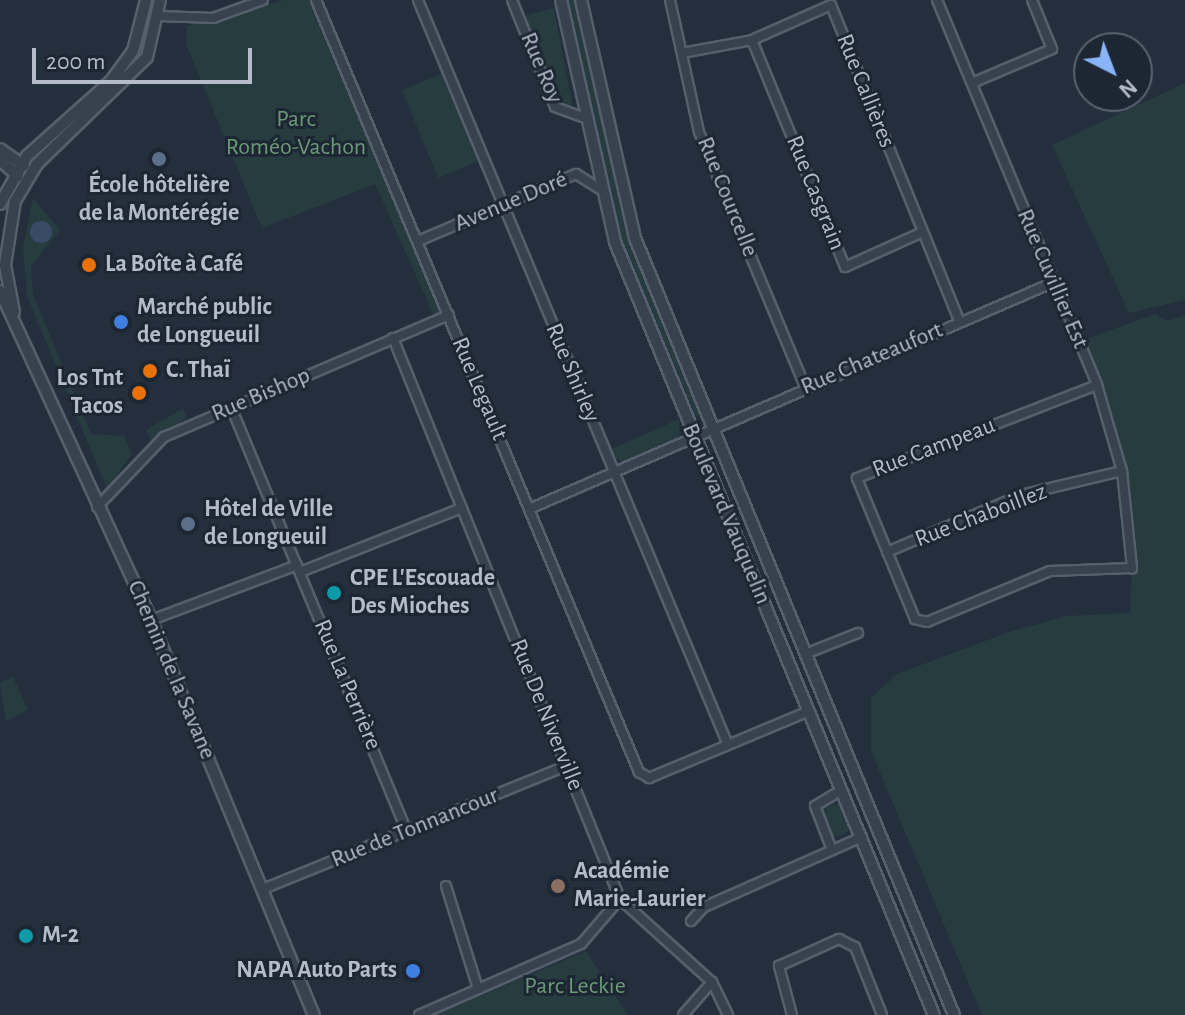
<!DOCTYPE html>
<meta charset="utf-8">
<style>
body{margin:0}
#map{position:relative;width:1185px;height:1015px;overflow:hidden;background:#242f3e;font-family:"Alegreya Sans",sans-serif}
div>[style]{position:absolute}
[style*='--x']{left:calc(var(--x)*1px);top:calc(var(--y)*1px);width:calc(var(--w)*1px);rotate:calc(var(--a)*1deg)}
.green>*{inset:0;background:#263c3f}
.round{border-radius:50%}
.water>*{inset:0;background:#394c67}
.roads{filter:drop-shadow(2px 0 #565f6c) drop-shadow(-2px 0 #565f6c) drop-shadow(0 2px #565f6c) drop-shadow(0 -2px #565f6c)}
.minor>*{height:8px;margin:-4px;padding:0 4px;transform-origin:4px;border-radius:4px;background:#38414e}
.tertiary>*{height:10px;margin:-5px;padding:0 5px;transform-origin:5px;border-radius:5px;background:#38414e}
.dots>*{width:22px;height:22px;translate:-50% -50%;box-sizing:border-box;border:4px solid #1d2633;border-radius:50%}
span{translate:-50% -50%;white-space:nowrap;text-align:center;line-height:1.15;-webkit-text-stroke:6px #1d2633;paint-order:stroke}
.street-label{font-size:24px;color:#b4bcc9}
.park-label{font-size:24px;color:#6b9a76}
.poi-label{font-size:24px;color:#b4bcc9;font-weight:700}
.left{translate:0 -50%;text-align:left}
.right{translate:-100% -50%;text-align:right}
.north{position:absolute;left:1073px;top:32px;width:80px;height:80px;box-sizing:border-box;background:#1d2633;border:2px solid #59626f;border-radius:50%;rotate:138deg;font-size:22px;font-weight:700;line-height:32px;text-align:center;color:#b4bcc9}
.north::after{content:'';display:block;margin:auto;width:28px;height:36px;background:#8ab4f8;clip-path:polygon(50% 0,100% 100%,50% 72%,0 100%)}
.scale{position:absolute;left:32px;top:48px;width:220px;height:36px;box-sizing:border-box;border:4px solid #b4bcc9;border-top:0;padding-left:10px;font-size:24px;line-height:28px;white-space:nowrap;color:#b4bcc9;-webkit-text-stroke:6px #1d2633;paint-order:stroke}
</style>
<div id="map">
<div class="green">
<i style="clip-path:polygon(284px 0,308px 0,313px 7px,449px 315px,436px 320px,375px 184px,262px 228px,186px 44px,187px 26px)"></i>
<i style="clip-path:polygon(566px 0,576px 0,621px 209px,702px 414px,696px 417px,613px 218px)"></i>
<i style="clip-path:polygon(554px 8px,573px 108px,573px 110px,560px 107px,524px 16px)"></i>
<i style="clip-path:polygon(442px 74px,478px 161px,438px 178px,402px 90px)"></i>
<i style="clip-path:polygon(1185px 83px,1185px 300px,1129px 313px,1052px 145px)"></i>
<i style="clip-path:polygon(33px 198px,60px 230px,31px 266px,33px 295px,91px 434px,124px 436px,132px 454px,107px 489px,27px 296px,23px 247px)"></i>
<i style="clip-path:polygon(1155px 314px,1168px 321px,1185px 315px,1185px 1015px,982px 1015px,871px 751px,871px 698px,897px 674px,1012px 631px,1067px 616px,1130px 613px,1132px 568px,1117px 445px,1078px 342px)"></i>
<i style="clip-path:polygon(178px 399px,187px 418px,151px 442px,146px 430px,182px 409px)"></i>
<i style="clip-path:polygon(679px 419px,680px 437px,623px 462px,616px 458px,612px 449px)"></i>
<i style="clip-path:polygon(13px 677px,28px 710px,6px 721px,0 683px)"></i>
<i class="round" style="left:821px;top:804px;width:32px;height:32px"></i>
<i style="clip-path:polygon(586px 951px,628px 1015px,435px 1015px)"></i>
</div>
<div class="water">
<i class="round" style="left:30px;top:221px;width:22px;height:22px"></i>
</div>
<div class="roads">
<div class="minor">
<i style="--x:316;--y:0;--w:837;--a:67.3"></i>
<i style="--x:639;--y:772;--w:12;--a:31"></i>
<i style="--x:649;--y:778;--w:173;--a:-22.7"></i>
<i style="--x:418;--y:0;--w:807;--a:67.41"></i>
<i style="--x:512;--y:0;--w:115;--a:68.1"></i>
<i style="--x:555;--y:107;--w:32;--a:20"></i>
<i style="--x:670;--y:0;--w:135;--a:77.6"></i>
<i style="--x:699;--y:132;--w:276;--a:67.4"></i>
<i style="--x:937;--y:0;--w:417;--a:67.4"></i>
<i style="--x:1097;--y:385;--w:90;--a:73.8"></i>
<i style="--x:1122;--y:471;--w:98;--a:84.1"></i>
<i style="--x:1132;--y:568;--w:82;--a:177.9"></i>
<i style="--x:1050;--y:571;--w:133;--a:157.5"></i>
<i style="--x:927;--y:622;--w:12;--a:-166"></i>
<i style="--x:915;--y:619;--w:152;--a:-112.4"></i>
<i style="--x:857;--y:478;--w:257;--a:-21.2"></i>
<i style="--x:160;--y:16;--w:53;--a:2.2"></i>
<i style="--x:213;--y:18;--w:53;--a:-19.8"></i>
<i style="--x:752;--y:40;--w:245;--a:67.7"></i>
<i style="--x:845;--y:267;--w:85;--a:-24.2"></i>
<i style="--x:682;--y:53;--w:71;--a:-10.5"></i>
<i style="--x:752;--y:40;--w:86;--a:-23.9"></i>
<i style="--x:831;--y:5;--w:342;--a:67.9"></i>
<i style="--x:972;--y:83;--w:87;--a:-23"></i>
<i style="--x:1052;--y:49;--w:53;--a:-112.2"></i>
<i style="--x:418;--y:241;--w:172;--a:-23"></i>
<i style="--x:576;--y:174;--w:28;--a:32"></i>
<i style="--x:393;--y:338;--w:605;--a:67.97"></i>
<i style="--x:620;--y:899;--w:124;--a:42.1"></i>
<i style="--x:712;--y:982;--w:37;--a:64"></i>
<i style="--x:231;--y:407;--w:459;--a:67.5"></i>
<i style="--x:97;--y:507;--w:97;--a:-46.3"></i>
<i style="--x:164;--y:437;--w:310;--a:-23.2"></i>
<i style="--x:529;--y:509;--w:570;--a:-23.37"></i>
<i style="--x:887;--y:552;--w:146;--a:-23"></i>
<i style="--x:1021;--y:495;--w:104;--a:-13.4"></i>
<i style="--x:300;--y:572;--w:174;--a:-21.6"></i>
<i style="--x:151;--y:620;--w:156;--a:-20.6"></i>
<i style="--x:805;--y:654;--w:57;--a:-21.6"></i>
<i style="--x:832;--y:850;--w:47;--a:-111.1"></i>
<i style="--x:815;--y:806;--w:31;--a:-31"></i>
<i style="--x:446;--y:886;--w:108;--a:72.7"></i>
<i style="--x:263;--y:889;--w:327;--a:-22.1"></i>
<i style="--x:691;--y:921;--w:19;--a:-47"></i>
<i style="--x:704;--y:907;--w:173;--a:-23.9"></i>
<i style="--x:419;--y:1015;--w:177;--a:-23.7"></i>
<i style="--x:581;--y:944;--w:60;--a:-49.1"></i>
<i style="--x:683;--y:1015;--w:44;--a:-48.7"></i>
<i style="--x:792;--y:1015;--w:51;--a:-104.9"></i>
<i style="--x:779;--y:966;--w:66;--a:-24.2"></i>
<i style="--x:839;--y:939;--w:18;--a:27"></i>
<i style="--x:855;--y:947;--w:73;--a:68.3"></i>
</div>
<div class="tertiary">
<i style="--x:561;--y:0;--w:248;--a:77.4"></i>
<i style="--x:615;--y:242;--w:836;--a:67.58"></i>
<i style="--x:581;--y:0;--w:244;--a:77.2"></i>
<i style="--x:635;--y:238;--w:840;--a:67.68"></i>
<i style="--x:0;--y:149;--w:29;--a:35"></i>
<i style="--x:0;--y:160;--w:24;--a:42"></i>
<i style="--x:0;--y:204;--w:55;--a:-60.6"></i>
<i style="--x:27;--y:156;--w:113;--a:-41.8"></i>
<i style="--x:111;--y:81;--w:37;--a:-54"></i>
<i style="--x:133;--y:51;--w:53;--a:-75.7"></i>
<i style="--x:0;--y:291;--w:362;--a:65.3"></i>
<i style="--x:151;--y:620;--w:427;--a:67.6"></i>
<i style="--x:14;--y:312;--w:48;--a:-100.8"></i>
<i style="--x:5;--y:265;--w:65;--a:-81.1"></i>
<i style="--x:15;--y:201;--w:43;--a:-59.3"></i>
<i style="--x:37;--y:164;--w:153;--a:-44.2"></i>
<i style="--x:147;--y:57;--w:58;--a:-77.2"></i>
</div>
</div>
<div class="dots">
<i style="left:159px;top:159px;background:#5c6f8a"></i>
<i style="left:89px;top:265px;background:#e8710a"></i>
<i style="left:121px;top:322px;background:#3f7fe0"></i>
<i style="left:150px;top:371px;background:#e8710a"></i>
<i style="left:139px;top:393px;background:#e8710a"></i>
<i style="left:188px;top:524px;background:#5c6f8a"></i>
<i style="left:334px;top:593px;background:#0f9aa8"></i>
<i style="left:558px;top:886px;background:#8d6e63"></i>
<i style="left:26px;top:936px;background:#0f9aa8"></i>
<i style="left:413px;top:971px;background:#3f7fe0"></i>
</div>
<div class="street-label">
<span style="left:541px;top:68px;rotate:67deg">Rue Roy</span>
<span style="left:865px;top:91px;rotate:68deg">Rue Callières</span>
<span style="left:815px;top:193px;rotate:68deg">Rue Casgrain</span>
<span style="left:727px;top:197px;rotate:68deg">Rue Courcelle</span>
<span style="left:511px;top:202px;rotate:-23deg">Avenue Doré</span>
<span style="left:1052px;top:279px;rotate:67deg">Rue Cuvillier Est</span>
<span style="left:872px;top:359px;rotate:-23deg">Rue Chateaufort</span>
<span style="left:572px;top:373px;rotate:67deg">Rue Shirley</span>
<span style="left:479px;top:389px;rotate:67deg">Rue Legault</span>
<span style="left:261px;top:395px;rotate:-23deg">Rue Bishop</span>
<span style="left:934px;top:448px;rotate:-21deg">Rue Campeau</span>
<span style="left:726px;top:514px;rotate:67deg">Boulevard Vauquelin</span>
<span style="left:981px;top:516px;rotate:-21deg">Rue Chaboillez</span>
<span style="left:171px;top:670px;rotate:67deg">Chemin de la Savane</span>
<span style="left:347px;top:685px;rotate:67deg">Rue La Perrière</span>
<span style="left:546px;top:715px;rotate:68deg">Rue De Niverville</span>
<span style="left:415px;top:828px;rotate:-22deg">Rue de Tonnancour</span>
</div>
<div class="park-label">
<span style="left:296px;top:134px">Parc<br>Roméo-Vachon</span>
<span style="left:575px;top:987px">Parc Leckie</span>
</div>
<div class="poi-label">
<span style="left:159px;top:200px">École hôtelière<br>de la Montérégie</span>
<span class="left" style="left:105px;top:265px">La Boîte à Café</span>
<span class="left" style="left:137px;top:322px">Marché public<br>de Longueuil</span>
<span class="left" style="left:166px;top:371px">C. Thaï</span>
<span class="right" style="left:123px;top:393px">Los Tnt<br>Tacos</span>
<span class="left" style="left:204px;top:524px">Hôtel de Ville<br>de Longueuil</span>
<span class="left" style="left:350px;top:593px">CPE L'Escouade<br>Des Mioches</span>
<span class="left" style="left:574px;top:886px">Académie<br>Marie-Laurier</span>
<span class="left" style="left:42px;top:936px">M-2</span>
<span class="right" style="left:397px;top:971px">NAPA Auto Parts</span>
</div>
<div class="north">N</div>
<div class="scale">200 m</div>
</div>
